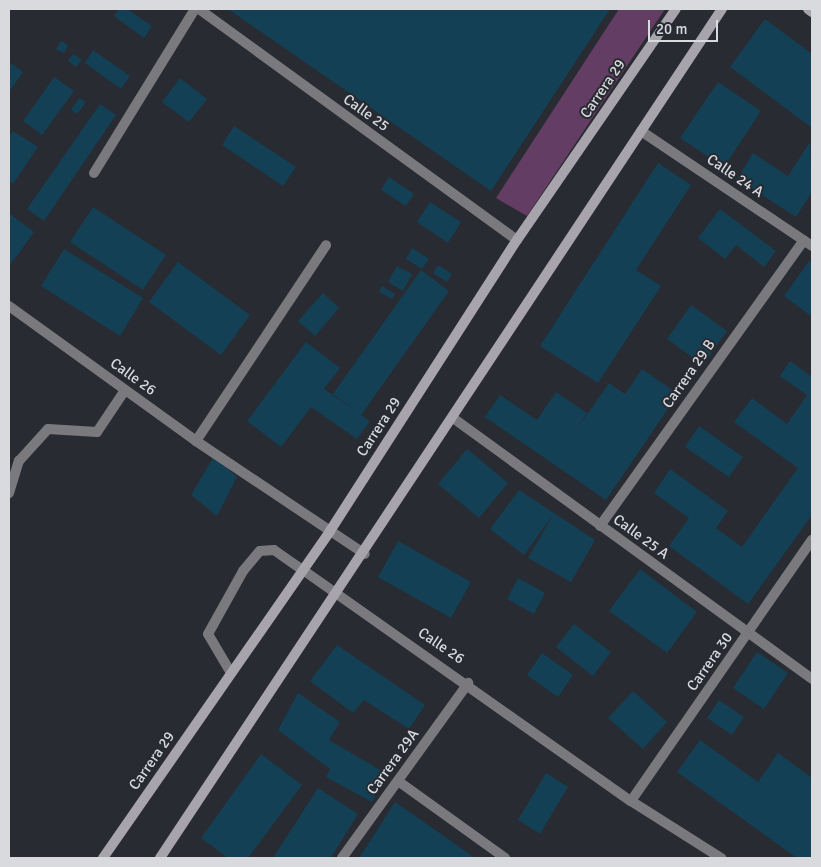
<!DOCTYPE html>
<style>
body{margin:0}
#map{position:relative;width:821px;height:867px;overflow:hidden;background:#282b31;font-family:Signika,sans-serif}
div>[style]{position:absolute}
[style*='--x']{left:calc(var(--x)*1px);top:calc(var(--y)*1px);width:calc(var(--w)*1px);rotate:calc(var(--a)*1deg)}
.green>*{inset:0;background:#643d64}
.building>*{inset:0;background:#144056}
.lane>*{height:10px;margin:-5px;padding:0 5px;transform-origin:5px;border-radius:5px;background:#7a797d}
.street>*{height:10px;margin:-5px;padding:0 5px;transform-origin:5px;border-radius:5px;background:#7a797d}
.secondary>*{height:10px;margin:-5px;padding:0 5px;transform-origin:5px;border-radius:5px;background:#a7a5ab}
span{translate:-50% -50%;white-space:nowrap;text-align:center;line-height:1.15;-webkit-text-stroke:4px #282b31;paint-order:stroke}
.street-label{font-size:15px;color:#d8dade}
.frame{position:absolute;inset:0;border:10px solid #d8dade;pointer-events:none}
.scale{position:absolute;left:648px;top:20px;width:70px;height:22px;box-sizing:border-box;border:2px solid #d8dade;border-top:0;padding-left:6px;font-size:15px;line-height:18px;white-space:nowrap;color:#d8dade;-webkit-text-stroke:4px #282b31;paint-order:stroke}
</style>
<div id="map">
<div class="green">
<i style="clip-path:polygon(619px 9px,665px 9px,527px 216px,496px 198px)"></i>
</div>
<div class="building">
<i style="clip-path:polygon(119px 9px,127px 9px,152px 26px,144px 38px,114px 16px)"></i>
<i style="clip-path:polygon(228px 9px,610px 9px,491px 191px)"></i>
<i style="clip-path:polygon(765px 19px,812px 54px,812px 128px,730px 67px)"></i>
<i style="clip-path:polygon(61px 41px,68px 45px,64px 53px,56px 49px)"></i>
<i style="clip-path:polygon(93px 50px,130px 76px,121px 89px,85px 63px)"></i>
<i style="clip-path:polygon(73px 54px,82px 60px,76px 67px,68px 61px)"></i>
<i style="clip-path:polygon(9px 62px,23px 72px,9px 92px)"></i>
<i style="clip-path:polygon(54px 77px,74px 91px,42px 135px,23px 121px)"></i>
<i style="clip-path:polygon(180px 78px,207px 99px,189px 122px,162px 102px)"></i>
<i style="clip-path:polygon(718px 82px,761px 111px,724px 167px,680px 138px)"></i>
<i style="clip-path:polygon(79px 98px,86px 102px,77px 114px,71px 110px)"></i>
<i style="clip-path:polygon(100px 104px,116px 115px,44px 221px,27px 209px)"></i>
<i style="clip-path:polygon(234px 126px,296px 167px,283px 186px,222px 145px)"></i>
<i style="clip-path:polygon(13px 131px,38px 147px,13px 184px,9px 181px,9px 137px)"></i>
<i style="clip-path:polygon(810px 142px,812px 192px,796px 217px,737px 179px,753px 153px,788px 176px)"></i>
<i style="clip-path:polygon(658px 163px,691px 185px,636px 270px,661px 286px,598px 383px,540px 346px)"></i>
<i style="clip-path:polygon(389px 177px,414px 194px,406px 206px,381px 190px)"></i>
<i style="clip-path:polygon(430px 202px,461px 222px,448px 243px,417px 222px)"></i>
<i style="clip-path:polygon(93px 207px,166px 255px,143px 290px,70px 242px)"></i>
<i style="clip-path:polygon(720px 209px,776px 251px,764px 267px,736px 245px,725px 259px,698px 238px)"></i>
<i style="clip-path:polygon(9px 213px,34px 232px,11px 264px,9px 263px)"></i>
<i style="clip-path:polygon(412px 248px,429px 259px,422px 269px,406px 259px)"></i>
<i style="clip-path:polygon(64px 249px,143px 298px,120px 336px,41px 286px)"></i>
<i style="clip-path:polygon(809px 261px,812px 264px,812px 317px,784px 296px)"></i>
<i style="clip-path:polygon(178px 262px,250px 315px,221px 355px,149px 302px)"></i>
<i style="clip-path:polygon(438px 265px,452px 274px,447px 282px,433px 273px)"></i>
<i style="clip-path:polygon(397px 266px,412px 274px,403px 291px,388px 282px)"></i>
<i style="clip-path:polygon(421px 270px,449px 291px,361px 415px,370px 421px,357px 439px,311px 407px,281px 447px,247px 421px,306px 342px,340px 368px,324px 389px,359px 413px,333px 394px)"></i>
<i style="clip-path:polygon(382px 286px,395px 294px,392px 299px,379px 292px)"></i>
<i style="clip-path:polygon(323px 293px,339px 308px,315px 336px,298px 321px)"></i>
<i style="clip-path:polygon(691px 305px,727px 331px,703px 365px,667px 339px)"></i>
<i style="clip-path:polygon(790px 361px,812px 377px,812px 515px,748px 604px,669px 546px,689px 518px,654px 493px,670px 469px,728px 511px,716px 528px,742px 547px,798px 468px,734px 422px,752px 398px,787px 424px,807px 395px,780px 376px)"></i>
<i style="clip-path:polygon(642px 369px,678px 394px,606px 500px,485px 417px,500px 395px,537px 420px,556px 392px,587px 413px,574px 433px,609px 383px,625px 394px)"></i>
<i style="clip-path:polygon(699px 426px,743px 457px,729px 477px,685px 447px)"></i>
<i style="clip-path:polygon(467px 449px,508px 483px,479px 518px,438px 484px)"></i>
<i style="clip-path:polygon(214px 456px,237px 477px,217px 516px,191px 495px)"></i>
<i style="clip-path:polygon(519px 490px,595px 540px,571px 582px,528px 558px,553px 515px,524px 555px,490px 529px)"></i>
<i style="clip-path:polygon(398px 541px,471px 582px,451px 618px,378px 577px)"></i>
<i style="clip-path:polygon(640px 569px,697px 612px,667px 653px,609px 611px)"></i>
<i style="clip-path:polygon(518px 578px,545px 593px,534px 614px,507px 599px)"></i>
<i style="clip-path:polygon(574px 624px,611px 652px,593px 676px,556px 647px)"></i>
<i style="clip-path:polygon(337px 645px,425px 705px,409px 729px,364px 700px,353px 713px,310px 681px)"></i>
<i style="clip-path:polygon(757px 652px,788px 673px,764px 709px,733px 688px)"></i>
<i style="clip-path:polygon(542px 653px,573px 675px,558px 697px,527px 675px)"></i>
<i style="clip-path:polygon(633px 691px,667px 722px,643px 749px,608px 718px)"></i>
<i style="clip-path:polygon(298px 693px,340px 722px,329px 740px,387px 774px,372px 802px,326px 777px,330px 769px,278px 730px)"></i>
<i style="clip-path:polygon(719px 700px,744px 717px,732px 735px,707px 718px)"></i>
<i style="clip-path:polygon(700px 740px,758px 782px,778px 753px,812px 778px,812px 858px,797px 858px,677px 772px)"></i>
<i style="clip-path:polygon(261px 754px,302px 785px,248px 858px,228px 858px,201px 838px)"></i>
<i style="clip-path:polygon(546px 773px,568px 787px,540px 834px,518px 820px)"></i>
<i style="clip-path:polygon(318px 788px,358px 814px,335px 851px,330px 858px,273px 858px)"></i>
<i style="clip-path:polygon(395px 802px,414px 815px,475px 858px,359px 858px)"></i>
</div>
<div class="lane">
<i style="--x:9;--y:493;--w:34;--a:-73"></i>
<i style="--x:19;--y:461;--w:43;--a:-47.8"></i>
<i style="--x:48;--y:429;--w:49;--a:3.5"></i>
<i style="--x:97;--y:432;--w:50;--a:-56.3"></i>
<i style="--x:231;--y:673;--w:45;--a:-120.5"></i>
<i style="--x:208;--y:634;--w:72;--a:-60.9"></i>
<i style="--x:243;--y:571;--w:26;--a:-50"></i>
<i style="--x:260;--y:551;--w:14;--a:-4"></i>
<i style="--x:274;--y:550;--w:35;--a:35"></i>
</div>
<div class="street">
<i style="--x:199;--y:9;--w:393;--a:36"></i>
<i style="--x:641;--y:131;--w:206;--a:33.9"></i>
<i style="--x:94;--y:173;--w:193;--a:-58.4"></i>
<i style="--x:9;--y:306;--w:231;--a:35.8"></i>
<i style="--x:196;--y:441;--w:203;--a:33.8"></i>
<i style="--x:453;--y:418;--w:444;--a:36"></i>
<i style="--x:196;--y:441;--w:235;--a:-56.4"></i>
<i style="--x:600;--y:526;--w:351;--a:-54.5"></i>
<i style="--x:303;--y:570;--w:401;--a:35.2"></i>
<i style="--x:631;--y:801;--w:107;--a:32.3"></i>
<i style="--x:398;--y:781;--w:132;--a:35.7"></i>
<i style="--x:631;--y:801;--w:318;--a:-55.3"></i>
<i style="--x:342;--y:858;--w:216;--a:-54.2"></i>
</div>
<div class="secondary">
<i style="--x:808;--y:9;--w:5;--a:37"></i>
<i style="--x:103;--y:858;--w:398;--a:-55.2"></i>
<i style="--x:330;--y:531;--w:346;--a:-57.3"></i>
<i style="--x:517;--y:240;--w:280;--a:-55.5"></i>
<i style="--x:160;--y:858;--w:1018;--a:-56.5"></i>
</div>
<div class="street-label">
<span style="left:603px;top:89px;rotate:-56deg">Carrera 29</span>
<span style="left:366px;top:113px;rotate:36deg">Calle 25</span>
<span style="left:735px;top:176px;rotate:34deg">Calle 24 A</span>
<span style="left:689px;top:374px;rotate:-55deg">Carrera 29 B</span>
<span style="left:133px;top:377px;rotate:36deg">Calle 26</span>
<span style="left:379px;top:427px;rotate:-57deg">Carrera 29</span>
<span style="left:641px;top:537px;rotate:36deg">Calle 25 A</span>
<span style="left:441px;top:646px;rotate:34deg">Calle 26</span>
<span style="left:710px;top:662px;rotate:-55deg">Carrera 30</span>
<span style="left:152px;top:761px;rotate:-55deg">Carrera 29</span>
<span style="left:393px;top:762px;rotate:-54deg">Carrera 29A</span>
</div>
<div class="frame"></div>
<div class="scale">20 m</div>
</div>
